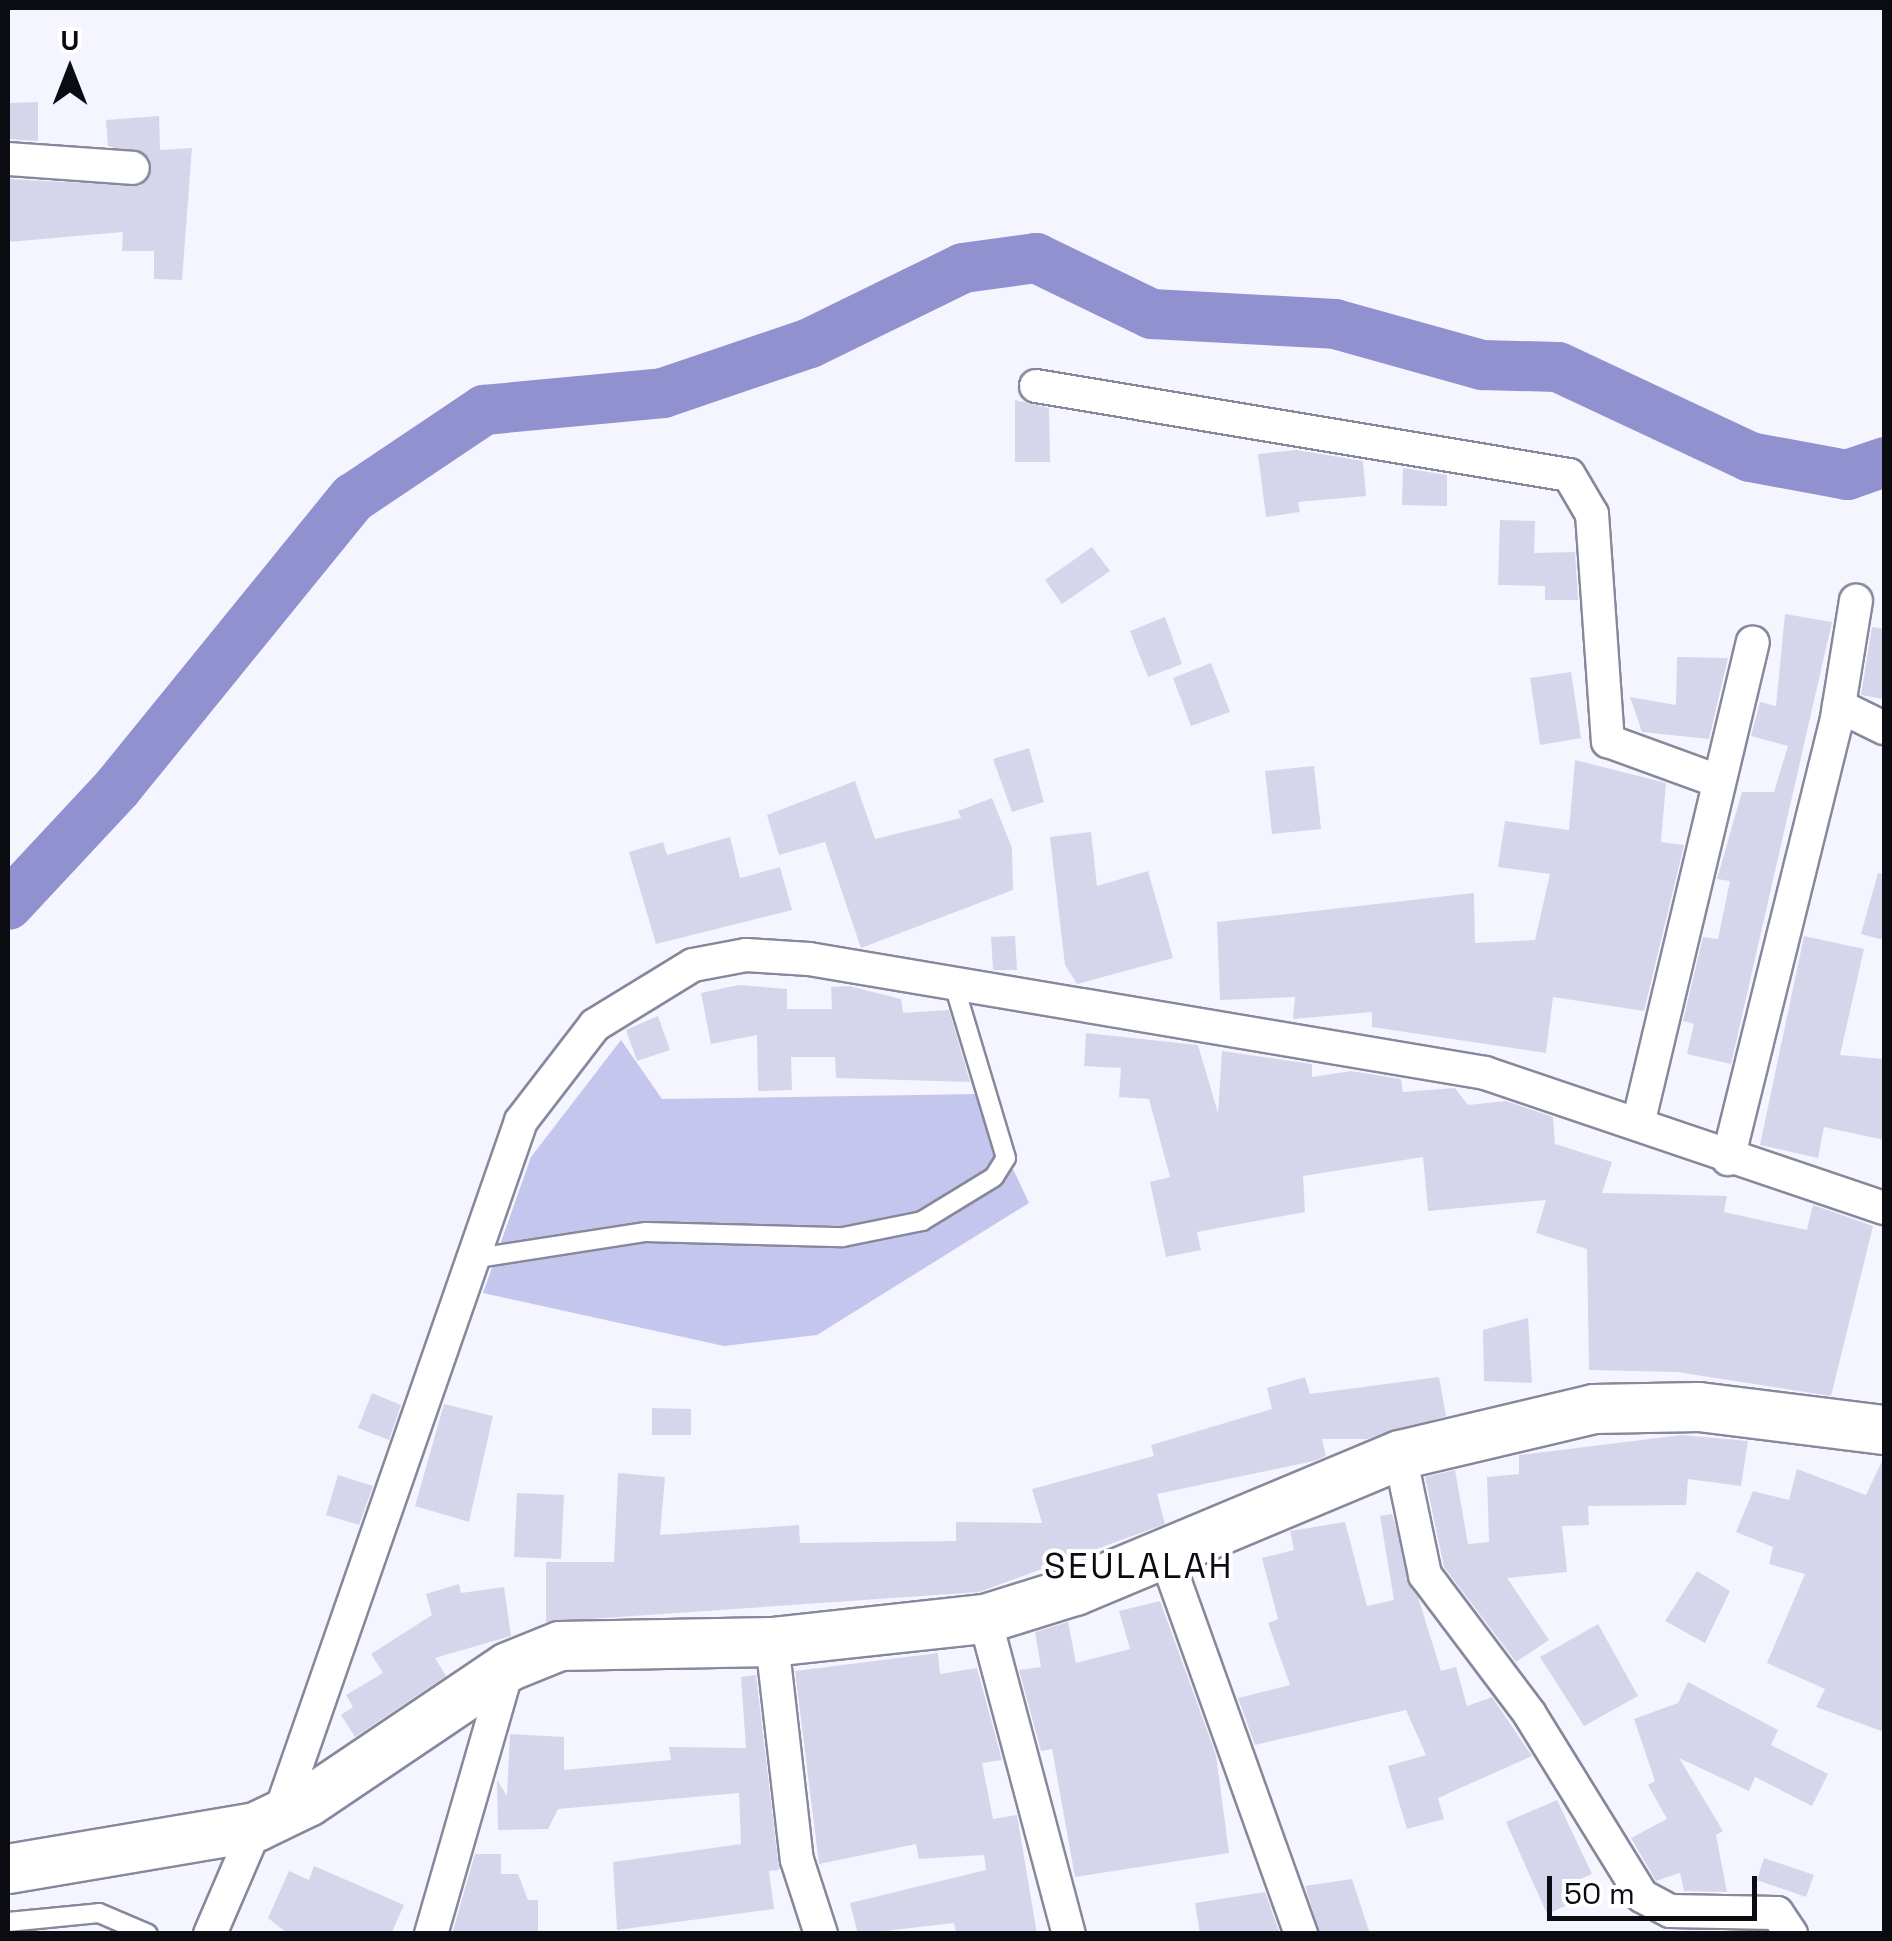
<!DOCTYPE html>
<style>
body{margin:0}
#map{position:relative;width:1892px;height:1941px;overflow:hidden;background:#f4f5fe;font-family:"Space Grotesk",sans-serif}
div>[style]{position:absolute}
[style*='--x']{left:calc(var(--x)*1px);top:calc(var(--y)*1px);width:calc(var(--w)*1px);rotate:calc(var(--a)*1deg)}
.green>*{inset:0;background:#c4c6ed}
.river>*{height:50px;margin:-25px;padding:0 25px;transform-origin:25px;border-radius:25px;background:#9191cf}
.building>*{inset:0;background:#d5d6ec}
.roads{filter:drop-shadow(2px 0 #87889c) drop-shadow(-2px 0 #87889c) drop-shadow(0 2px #87889c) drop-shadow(0 -2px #87889c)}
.lane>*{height:18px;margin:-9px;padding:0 9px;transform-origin:9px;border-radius:9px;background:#fff}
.street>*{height:32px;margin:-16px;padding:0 16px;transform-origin:16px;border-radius:16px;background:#fff}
.secondary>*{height:48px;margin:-24px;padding:0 24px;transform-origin:24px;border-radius:24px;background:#fff}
span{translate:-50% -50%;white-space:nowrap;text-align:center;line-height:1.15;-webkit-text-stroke:8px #fff;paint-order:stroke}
.quarter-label{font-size:35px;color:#0b0b12;letter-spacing:2.5px}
.frame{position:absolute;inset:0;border:10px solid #0b0b12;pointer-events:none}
.north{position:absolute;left:20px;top:20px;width:100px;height:100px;-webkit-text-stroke:8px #fff;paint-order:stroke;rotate:0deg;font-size:28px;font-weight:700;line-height:40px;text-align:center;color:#0b0b12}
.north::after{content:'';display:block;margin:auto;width:35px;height:45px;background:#0b0b12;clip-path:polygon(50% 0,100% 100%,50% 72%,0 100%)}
.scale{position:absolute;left:1547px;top:1876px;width:210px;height:45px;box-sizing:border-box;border:5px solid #0b0b12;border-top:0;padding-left:12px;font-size:30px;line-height:35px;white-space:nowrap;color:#0b0b12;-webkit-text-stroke:8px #fff;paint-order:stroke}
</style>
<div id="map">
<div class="green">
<i style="clip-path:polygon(621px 1040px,662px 1099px,978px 1094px,1029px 1203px,817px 1335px,724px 1346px,483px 1293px,531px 1157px)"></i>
</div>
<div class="river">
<i style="--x:8;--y:905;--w:160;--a:-47"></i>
<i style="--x:117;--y:788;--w:374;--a:-50.9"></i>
<i style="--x:353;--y:498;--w:158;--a:-33.9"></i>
<i style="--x:484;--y:410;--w:180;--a:-5.4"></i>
<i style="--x:663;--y:393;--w:155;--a:-18.8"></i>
<i style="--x:810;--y:343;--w:170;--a:-26.1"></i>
<i style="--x:963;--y:268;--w:74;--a:-7.8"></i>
<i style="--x:1036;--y:258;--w:129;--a:25.8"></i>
<i style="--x:1152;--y:314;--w:183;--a:3.1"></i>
<i style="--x:1335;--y:324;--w:153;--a:15.6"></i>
<i style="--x:1482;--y:365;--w:76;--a:1.5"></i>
<i style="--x:1558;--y:367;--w:212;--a:25.1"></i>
<i style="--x:1750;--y:457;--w:99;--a:10.5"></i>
<i style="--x:1847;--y:475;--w:39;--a:-19"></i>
</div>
<div class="building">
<i style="clip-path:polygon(38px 102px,38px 141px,8px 139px,8px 103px)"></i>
<i style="clip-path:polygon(159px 116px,160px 150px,192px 148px,182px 280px,154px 279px,154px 251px,122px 251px,123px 232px,8px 242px,8px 179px,141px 186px,150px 158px,108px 146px,106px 120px)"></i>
<i style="clip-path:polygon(1015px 400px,1049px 408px,1050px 462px,1015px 462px)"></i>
<i style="clip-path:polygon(1296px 450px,1363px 461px,1366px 496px,1298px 502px,1300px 512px,1266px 517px,1258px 454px)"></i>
<i style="clip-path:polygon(1403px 468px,1447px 475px,1447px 506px,1402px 505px)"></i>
<i style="clip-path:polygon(1500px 520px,1535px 521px,1534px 553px,1575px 552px,1578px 600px,1545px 600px,1545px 586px,1498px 585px)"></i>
<i style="clip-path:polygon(1092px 547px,1110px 571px,1062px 604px,1045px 580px)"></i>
<i style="clip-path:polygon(1785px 614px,1832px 622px,1731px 1064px,1687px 1054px,1694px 1024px,1683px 1021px,1703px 937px,1718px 939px,1730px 881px,1717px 879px,1742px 792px,1774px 792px,1788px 746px,1751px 736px,1760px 702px,1776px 706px)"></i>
<i style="clip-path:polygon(1165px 617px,1182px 664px,1148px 677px,1130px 631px)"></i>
<i style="clip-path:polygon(1872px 627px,1884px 629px,1884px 699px,1861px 695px)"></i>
<i style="clip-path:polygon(1677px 657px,1728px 658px,1709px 739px,1642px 732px,1630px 697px,1676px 705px)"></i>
<i style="clip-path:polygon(1211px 663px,1230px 712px,1191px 726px,1173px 678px)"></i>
<i style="clip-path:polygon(1571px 672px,1581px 738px,1540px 745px,1530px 678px)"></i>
<i style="clip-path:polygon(1029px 748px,1044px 802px,1012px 812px,993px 759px)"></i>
<i style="clip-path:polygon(1575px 760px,1666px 783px,1661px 842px,1684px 845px,1644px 1011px,1553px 997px,1546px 1053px,1372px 1027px,1372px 1012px,1293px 1019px,1295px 997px,1220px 1000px,1217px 922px,1474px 893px,1475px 943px,1535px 940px,1550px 874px,1498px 867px,1505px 821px,1569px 830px)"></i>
<i style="clip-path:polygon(1314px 766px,1321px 829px,1272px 834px,1265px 771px)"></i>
<i style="clip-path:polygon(855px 781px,875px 839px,961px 818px,958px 811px,992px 798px,1012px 848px,1013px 890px,861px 948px,825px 842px,779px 855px,767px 815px)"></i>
<i style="clip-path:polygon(1091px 832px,1097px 886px,1148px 871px,1173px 958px,1077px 984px,1065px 965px,1050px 837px)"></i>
<i style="clip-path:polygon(730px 837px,740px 878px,780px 867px,792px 910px,656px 944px,629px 852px,663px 842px,667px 855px)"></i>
<i style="clip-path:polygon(1878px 873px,1884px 874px,1884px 940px,1861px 934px)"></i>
<i style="clip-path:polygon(1015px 936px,1017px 970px,993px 970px,991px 937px)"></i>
<i style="clip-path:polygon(1804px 936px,1864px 949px,1840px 1055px,1884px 1059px,1884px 1140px,1824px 1127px,1818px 1158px,1760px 1145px)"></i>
<i style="clip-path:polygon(739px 985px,787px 989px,787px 1009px,832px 1009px,831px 987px,849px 986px,901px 999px,903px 1013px,949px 1010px,970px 1082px,836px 1078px,835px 1057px,791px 1057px,792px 1090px,758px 1091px,757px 1035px,711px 1044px,701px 993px)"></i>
<i style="clip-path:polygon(658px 1016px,670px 1050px,637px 1061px,626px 1030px)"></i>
<i style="clip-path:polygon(1086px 1033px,1198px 1045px,1218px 1113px,1222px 1051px,1312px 1064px,1312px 1077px,1351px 1071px,1401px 1079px,1403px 1092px,1455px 1088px,1468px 1105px,1506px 1101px,1553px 1117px,1555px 1144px,1612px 1162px,1602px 1193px,1727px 1196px,1724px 1212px,1807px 1230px,1813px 1205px,1873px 1226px,1831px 1396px,1677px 1372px,1589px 1370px,1587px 1249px,1536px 1233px,1546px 1200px,1428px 1211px,1423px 1157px,1303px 1176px,1305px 1212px,1197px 1232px,1201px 1250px,1166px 1257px,1150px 1182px,1170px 1177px,1149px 1099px,1119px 1097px,1121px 1068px,1084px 1066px)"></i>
<i style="clip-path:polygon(1528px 1318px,1532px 1383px,1484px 1381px,1483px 1330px)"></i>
<i style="clip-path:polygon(1305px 1377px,1310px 1394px,1439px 1377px,1446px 1416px,1367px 1439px,1322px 1439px,1326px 1456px,1314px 1461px,1157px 1494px,1165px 1524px,979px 1592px,546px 1622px,546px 1562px,614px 1562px,618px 1473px,665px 1477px,660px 1535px,799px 1525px,800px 1543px,956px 1541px,956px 1522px,1042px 1523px,1032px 1489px,1154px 1456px,1151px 1445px,1272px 1409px,1267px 1388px)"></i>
<i style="clip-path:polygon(372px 1393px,401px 1405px,389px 1440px,358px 1428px)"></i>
<i style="clip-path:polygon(444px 1404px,493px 1416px,469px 1522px,415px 1506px)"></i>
<i style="clip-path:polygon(652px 1408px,691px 1409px,691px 1435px,652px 1435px)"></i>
<i style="clip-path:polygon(1682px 1435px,1748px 1441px,1741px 1486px,1688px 1479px,1686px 1505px,1588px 1506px,1589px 1525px,1562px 1526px,1567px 1572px,1507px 1578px,1549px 1640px,1516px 1662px,1444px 1567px,1425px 1477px,1455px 1470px,1468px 1544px,1489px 1542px,1487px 1477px,1519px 1474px,1519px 1455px)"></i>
<i style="clip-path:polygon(1884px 1457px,1884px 1732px,1816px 1707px,1825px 1689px,1767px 1663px,1805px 1574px,1769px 1564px,1773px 1547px,1736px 1532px,1753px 1491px,1789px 1500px,1797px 1469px,1866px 1495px)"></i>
<i style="clip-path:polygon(338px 1475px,373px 1486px,359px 1525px,326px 1515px)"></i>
<i style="clip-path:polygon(517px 1493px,564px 1495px,561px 1559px,514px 1557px)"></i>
<i style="clip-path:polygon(1392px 1514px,1441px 1671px,1456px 1667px,1467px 1706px,1492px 1697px,1532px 1756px,1438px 1798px,1444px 1819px,1407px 1829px,1388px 1766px,1426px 1755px,1406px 1710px,1255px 1745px,1238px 1698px,1290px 1685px,1268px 1623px,1278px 1619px,1262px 1558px,1294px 1550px,1290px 1531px,1345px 1522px,1367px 1606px,1394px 1600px,1380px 1516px)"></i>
<i style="clip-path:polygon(1697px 1571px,1730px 1591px,1705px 1643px,1665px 1621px)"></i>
<i style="clip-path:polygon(459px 1584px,461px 1593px,504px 1587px,511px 1636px,435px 1658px,446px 1676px,355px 1737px,341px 1715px,353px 1707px,346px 1695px,383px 1673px,371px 1654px,432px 1615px,426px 1594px)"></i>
<i style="clip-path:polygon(1160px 1601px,1216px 1755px,1229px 1853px,1075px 1877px,1052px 1749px,1041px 1751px,1019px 1670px,1041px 1667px,1035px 1632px,1068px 1622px,1076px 1663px,1130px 1649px,1119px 1611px)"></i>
<i style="clip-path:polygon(1598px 1624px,1638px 1696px,1584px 1726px,1540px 1657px)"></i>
<i style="clip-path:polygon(938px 1653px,940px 1674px,977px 1668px,1002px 1760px,982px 1763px,993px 1819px,1017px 1815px,1037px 1934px,956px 1934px,954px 1923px,858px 1934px,850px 1903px,986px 1870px,984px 1855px,919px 1859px,916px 1844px,819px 1864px,795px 1671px)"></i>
<i style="clip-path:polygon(756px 1675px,779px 1870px,769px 1871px,774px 1909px,617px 1930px,613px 1862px,741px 1844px,739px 1793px,558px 1809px,548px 1829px,498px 1830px,497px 1780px,507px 1796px,510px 1734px,564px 1737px,564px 1770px,671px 1760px,669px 1747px,746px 1748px,741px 1677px)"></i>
<i style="clip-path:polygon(1688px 1682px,1778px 1730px,1771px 1745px,1828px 1774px,1812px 1806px,1755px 1777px,1749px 1791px,1679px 1758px,1723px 1831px,1716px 1835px,1727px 1892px,1684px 1891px,1680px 1873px,1656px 1881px,1631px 1838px,1667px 1819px,1648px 1785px,1655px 1781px,1634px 1719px,1678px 1703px)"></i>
<i style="clip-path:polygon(1557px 1800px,1592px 1874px,1567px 1885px,1574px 1902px,1547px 1914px,1506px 1822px)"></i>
<i style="clip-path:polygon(475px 1854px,501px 1854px,501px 1874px,518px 1874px,528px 1900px,538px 1900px,538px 1934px,452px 1934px)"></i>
<i style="clip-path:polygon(1764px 1858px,1814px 1875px,1806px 1897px,1757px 1880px)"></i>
<i style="clip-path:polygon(314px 1866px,404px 1905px,391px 1934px,288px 1934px,268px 1918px,289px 1871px,309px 1880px)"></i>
<i style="clip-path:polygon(1352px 1879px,1370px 1934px,1320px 1934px,1305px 1886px)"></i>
<i style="clip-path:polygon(1265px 1892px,1280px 1934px,1200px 1934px,1195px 1903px)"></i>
</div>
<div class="roads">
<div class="lane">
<i style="--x:471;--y:1259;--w:177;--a:-8.8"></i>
<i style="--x:646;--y:1232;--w:197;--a:1.5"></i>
<i style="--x:843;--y:1237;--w:81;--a:-11.4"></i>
<i style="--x:922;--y:1221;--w:84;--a:-31.4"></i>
<i style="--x:994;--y:1177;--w:22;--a:-58"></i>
<i style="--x:1006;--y:1158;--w:185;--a:-106.7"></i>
<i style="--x:8;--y:1922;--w:91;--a:-5.6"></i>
<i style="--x:99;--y:1913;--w:53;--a:23.2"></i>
</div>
<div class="street">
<i style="--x:8;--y:159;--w:125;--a:4.1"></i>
<i style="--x:1036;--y:386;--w:540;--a:9.48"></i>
<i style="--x:1569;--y:475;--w:45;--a:59.5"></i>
<i style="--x:1592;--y:514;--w:228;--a:86"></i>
<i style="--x:1608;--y:741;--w:114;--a:20"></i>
<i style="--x:1839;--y:706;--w:50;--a:26.1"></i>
<i style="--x:1638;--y:1124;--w:495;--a:-76.6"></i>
<i style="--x:1728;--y:1159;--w:448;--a:-76.1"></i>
<i style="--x:1836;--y:724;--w:125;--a:-80.8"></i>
<i style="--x:1400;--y:1455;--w:123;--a:78.2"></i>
<i style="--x:1425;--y:1575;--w:173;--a:53"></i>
<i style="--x:1529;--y:1713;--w:215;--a:58.3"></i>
<i style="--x:1642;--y:1896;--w:32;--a:28"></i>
<i style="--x:1670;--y:1911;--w:107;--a:1.1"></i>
<i style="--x:1777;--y:1913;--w:25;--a:56"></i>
<i style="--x:1165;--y:1554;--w:404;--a:70.3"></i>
<i style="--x:985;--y:1619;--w:326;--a:75.1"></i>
<i style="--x:772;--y:1642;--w:219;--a:83.5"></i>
<i style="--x:797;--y:1860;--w:78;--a:72"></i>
<i style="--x:279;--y:1816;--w:736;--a:-70.8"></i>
<i style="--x:521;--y:1121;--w:121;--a:-52.4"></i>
<i style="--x:595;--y:1025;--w:115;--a:-31.5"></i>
<i style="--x:693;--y:965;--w:54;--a:-10.7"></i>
<i style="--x:746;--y:955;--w:63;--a:3.6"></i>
<i style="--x:809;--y:959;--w:686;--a:9.57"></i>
<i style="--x:1485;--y:1073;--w:421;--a:18.7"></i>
<i style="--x:210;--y:1934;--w:116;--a:-66.7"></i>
<i style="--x:431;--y:1934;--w:278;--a:-73.9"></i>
</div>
<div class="secondary">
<i style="--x:8;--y:1869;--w:252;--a:-9.6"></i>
<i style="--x:256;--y:1827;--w:58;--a:-25.7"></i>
<i style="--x:308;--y:1802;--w:241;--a:-34"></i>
<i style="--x:508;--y:1667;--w:56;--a:-22"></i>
<i style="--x:560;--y:1646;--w:212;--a:-1.1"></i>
<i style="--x:772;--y:1642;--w:214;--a:-6.2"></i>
<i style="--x:985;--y:1619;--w:94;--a:-17.3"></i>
<i style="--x:1075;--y:1591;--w:352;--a:-22.7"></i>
<i style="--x:1400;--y:1455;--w:199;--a:-13.3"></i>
<i style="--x:1594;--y:1409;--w:105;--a:-1.1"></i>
<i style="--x:1699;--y:1407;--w:186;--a:7.1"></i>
</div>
</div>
<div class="quarter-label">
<span style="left:1139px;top:1566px">SEULALAH</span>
</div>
<div class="frame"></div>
<div class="north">U</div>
<div class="scale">50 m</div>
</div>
